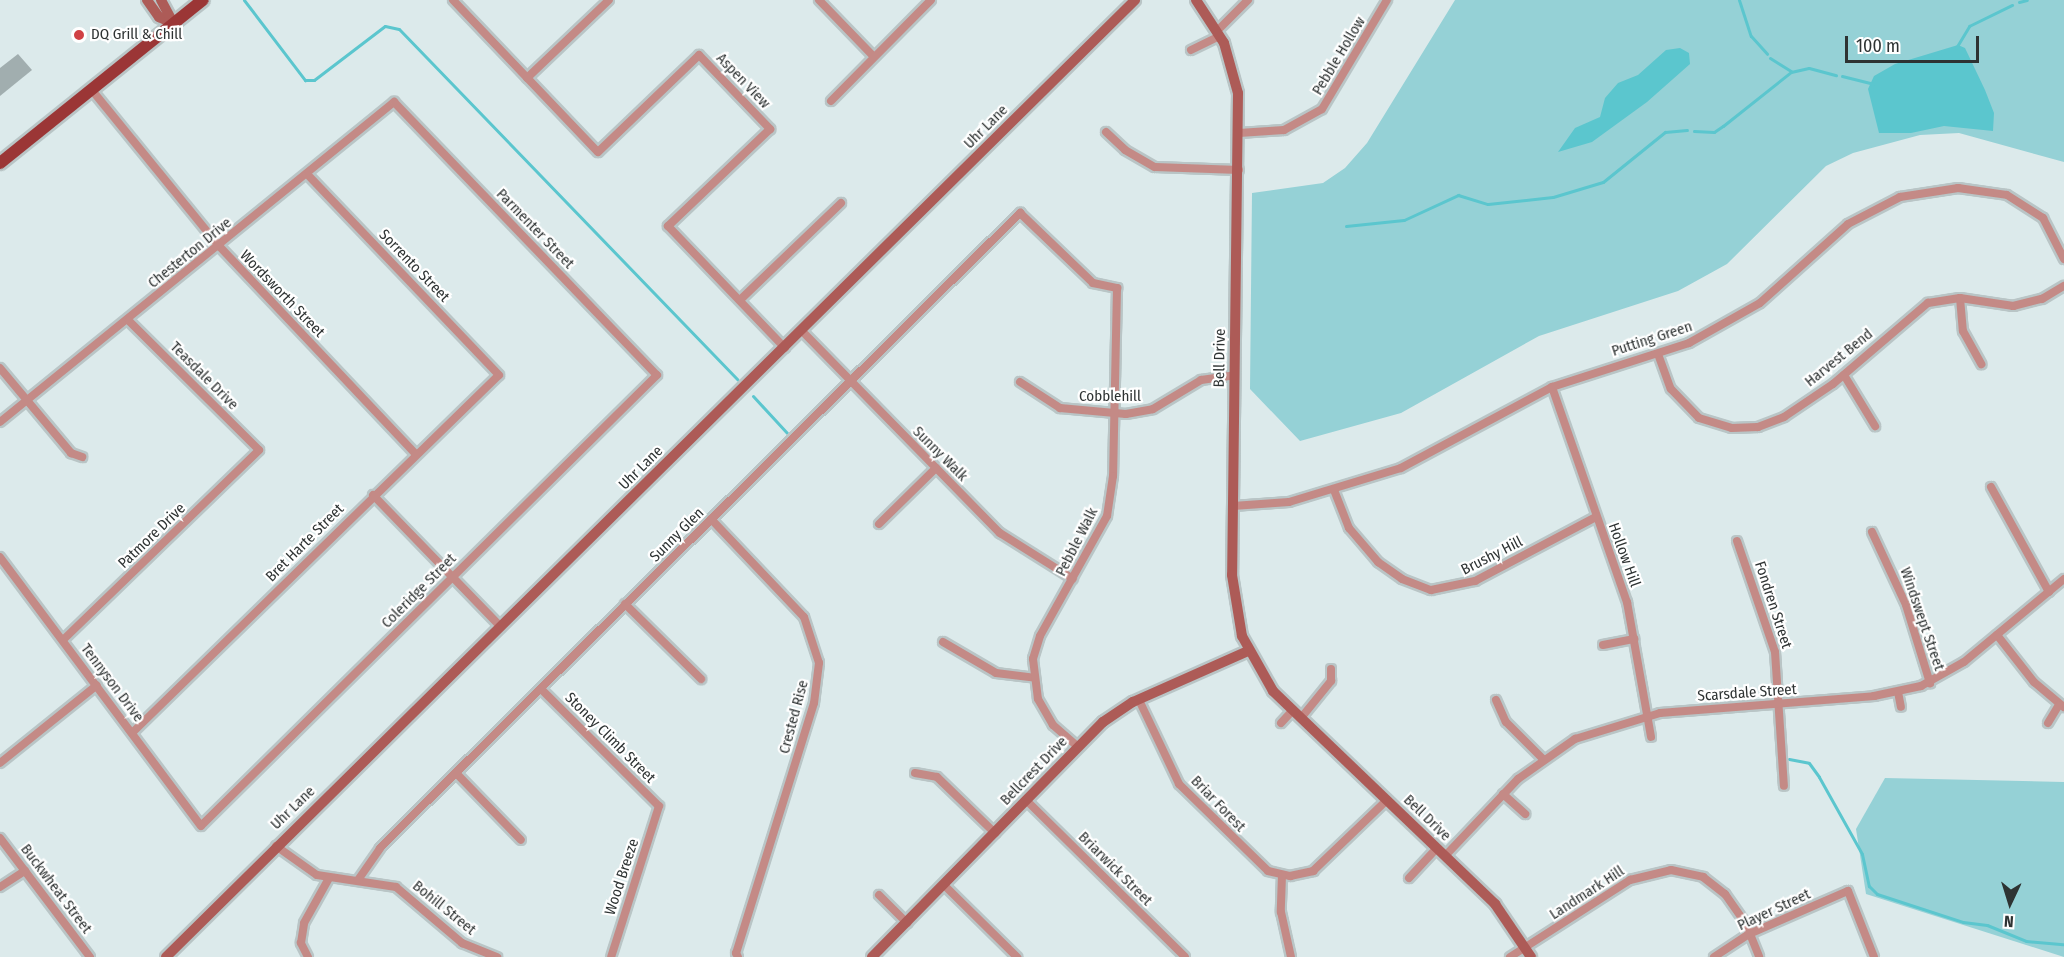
<!DOCTYPE html>
<style>
body{margin:0}
#map{position:relative;width:2064px;height:957px;overflow:hidden;background:#dceaeb;font-family:"Fira Sans Condensed",sans-serif}
div>[style]{position:absolute}
[style*='--x']{left:calc(var(--x)*1px);top:calc(var(--y)*1px);width:calc(var(--w)*1px);rotate:calc(var(--a)*1deg)}
.green>*{inset:0;background:#95d1d6}
.water>*{inset:0;background:#5bc6ce}
.stream>*{height:3px;margin:-1.5px;padding:0 1.5px;transform-origin:1.5px;border-radius:1.5px;background:#5bc6ce}
.building>*{inset:0;background:#a1aeaf}
.roads{filter:drop-shadow(2px 0 #b9c5c6) drop-shadow(-2px 0 #b9c5c6) drop-shadow(0 2px #b9c5c6) drop-shadow(0 -2px #b9c5c6)}
.street>*{height:8px;margin:-4px;padding:0 4px;transform-origin:4px;border-radius:4px;background:#c48a86}
.secondary>*{height:10px;margin:-5px;padding:0 5px;transform-origin:5px;border-radius:5px;background:#ad5b57}
.primary>*{height:12px;margin:-6px;padding:0 6px;transform-origin:6px;border-radius:6px;background:#9b3636}
.dots>*{width:16px;height:16px;translate:-50% -50%;box-sizing:border-box;border:3px solid #fff;border-radius:50%}
span{translate:-50% -50%;white-space:nowrap;text-align:center;line-height:1.15;-webkit-text-stroke:4.5px #fff;paint-order:stroke}
.poi-label{font-size:15px;color:#2e3333}
.left{translate:0 -50%;text-align:left}
.street-label{font-size:15px;color:#2e3333}
.north{position:absolute;left:1980px;top:873px;width:60px;height:60px;-webkit-text-stroke:4px #fff;paint-order:stroke;rotate:184deg;font-size:16px;font-weight:700;line-height:24px;text-align:center;color:#2e3333}
.north::after{content:'';display:block;margin:auto;width:21px;height:27px;background:#2e3333;clip-path:polygon(50% 0,100% 100%,50% 72%,0 100%)}
.scale{position:absolute;left:1845px;top:36px;width:134px;height:27px;box-sizing:border-box;border:3px solid #2e3333;border-top:0;padding-left:8px;font-size:18px;line-height:21px;white-space:nowrap;color:#2e3333;-webkit-text-stroke:4px #fff;paint-order:stroke}
</style>
<div id="map">
<div class="green">
<i style="clip-path:polygon(1455px 0,2064px 0,2064px 162px,1959px 133px,1920px 135px,1853px 153px,1826px 166px,1727px 264px,1678px 291px,1539px 336px,1401px 413px,1300px 441px,1250px 389px,1252px 193px,1323px 183px,1345px 168px,1367px 143px)"></i>
<i style="clip-path:polygon(1885px 778px,2064px 782px,2064px 957px,1866px 894px,1856px 829px)"></i>
</div>
<div class="water">
<i style="clip-path:polygon(1958px 45px,1965px 48px,1985px 90px,1994px 113px,1993px 131px,1944px 126px,1911px 133px,1879px 133px,1868px 89px,1874px 76px,1895px 64px)"></i>
<i style="clip-path:polygon(1680px 48px,1689px 53px,1690px 64px,1647px 102px,1592px 142px,1558px 152px,1575px 128px,1600px 117px,1605px 98px,1618px 83px,1638px 75px,1666px 50px)"></i>
</div>
<div class="stream">
<i style="--x:244;--y:0;--w:101;--a:52.7"></i>
<i style="--x:305;--y:80;--w:9;--a:0"></i>
<i style="--x:314;--y:80;--w:89;--a:-37.3"></i>
<i style="--x:385;--y:26;--w:14;--a:12"></i>
<i style="--x:399;--y:29;--w:487;--a:46"></i>
<i style="--x:1739;--y:0;--w:38;--a:72"></i>
<i style="--x:1751;--y:36;--w:24;--a:48"></i>
<i style="--x:2019;--y:2;--w:8;--a:-14"></i>
<i style="--x:1956;--y:48;--w:26;--a:-59"></i>
<i style="--x:1969;--y:26;--w:48;--a:-26"></i>
<i style="--x:1770;--y:58;--w:25;--a:32"></i>
<i style="--x:1842;--y:76;--w:32;--a:14"></i>
<i style="--x:1694;--y:131;--w:20;--a:3"></i>
<i style="--x:1714;--y:132;--w:11;--a:-34"></i>
<i style="--x:1723;--y:126;--w:87;--a:-38.5"></i>
<i style="--x:1791;--y:72;--w:18;--a:-13"></i>
<i style="--x:1809;--y:68;--w:28;--a:15"></i>
<i style="--x:1346;--y:226;--w:58;--a:-5.9"></i>
<i style="--x:1404;--y:220;--w:60;--a:-24.8"></i>
<i style="--x:1458;--y:195;--w:31;--a:17"></i>
<i style="--x:1488;--y:204;--w:65;--a:-6.1"></i>
<i style="--x:1553;--y:197;--w:52;--a:-16.7"></i>
<i style="--x:1603;--y:182;--w:80;--a:-38.9"></i>
<i style="--x:1665;--y:132;--w:22;--a:-5"></i>
<i style="--x:753;--y:396;--w:50;--a:47.4"></i>
<i style="--x:1789;--y:759;--w:20;--a:11"></i>
<i style="--x:1809;--y:763;--w:17;--a:54"></i>
<i style="--x:1819;--y:777;--w:88;--a:60.8"></i>
<i style="--x:1862;--y:854;--w:33;--a:78"></i>
<i style="--x:1869;--y:886;--w:11;--a:45"></i>
<i style="--x:1877;--y:894;--w:90;--a:18"></i>
<i style="--x:1963;--y:922;--w:24;--a:7"></i>
<i style="--x:1987;--y:925;--w:42;--a:22.3"></i>
<i style="--x:2026;--y:941;--w:37;--a:5"></i>
</div>
<div class="building">
<i style="clip-path:polygon(18px 54px,32px 70px,0 96px,0 68px)"></i>
</div>
<div class="roads">
<div class="street">
<i style="--x:453;--y:0;--w:210;--a:46.4"></i>
<i style="--x:598;--y:152;--w:140;--a:-43.8"></i>
<i style="--x:699;--y:55;--w:103;--a:46.2"></i>
<i style="--x:770;--y:129;--w:141;--a:136.4"></i>
<i style="--x:668;--y:226;--w:169;--a:46.2"></i>
<i style="--x:819;--y:0;--w:79;--a:46"></i>
<i style="--x:1217;--y:31;--w:44;--a:-45"></i>
<i style="--x:1191;--y:50;--w:32;--a:-26"></i>
<i style="--x:527;--y:78;--w:113;--a:-43.6"></i>
<i style="--x:91;--y:89;--w:203;--a:50.8"></i>
<i style="--x:219;--y:246;--w:286;--a:46.6"></i>
<i style="--x:831;--y:101;--w:142;--a:-45.3"></i>
<i style="--x:1106;--y:132;--w:26;--a:43"></i>
<i style="--x:1125;--y:150;--w:34;--a:30"></i>
<i style="--x:1155;--y:167;--w:84;--a:2"></i>
<i style="--x:1239;--y:133;--w:45;--a:-3.8"></i>
<i style="--x:1284;--y:130;--w:43;--a:-28.9"></i>
<i style="--x:1322;--y:109;--w:127;--a:-59.2"></i>
<i style="--x:1960;--y:298;--w:33;--a:85"></i>
<i style="--x:1963;--y:331;--w:38;--a:61"></i>
<i style="--x:740;--y:300;--w:140;--a:-43.8"></i>
<i style="--x:802;--y:331;--w:283;--a:45.6"></i>
<i style="--x:1000;--y:533;--w:86;--a:32.2"></i>
<i style="--x:1658;--y:354;--w:37;--a:70"></i>
<i style="--x:1671;--y:389;--w:40;--a:46"></i>
<i style="--x:1699;--y:418;--w:34;--a:17"></i>
<i style="--x:1732;--y:428;--w:26;--a:-2"></i>
<i style="--x:1758;--y:427;--w:28;--a:-21"></i>
<i style="--x:1784;--y:417;--w:59;--a:-34"></i>
<i style="--x:1833;--y:384;--w:125;--a:-40.5"></i>
<i style="--x:1928;--y:303;--w:32;--a:-9"></i>
<i style="--x:1960;--y:298;--w:54;--a:8.6"></i>
<i style="--x:2013;--y:306;--w:30;--a:-14"></i>
<i style="--x:2042;--y:299;--w:26;--a:-31"></i>
<i style="--x:0;--y:368;--w:111;--a:50.1"></i>
<i style="--x:71;--y:453;--w:12;--a:20"></i>
<i style="--x:1844;--y:375;--w:60;--a:58.7"></i>
<i style="--x:1020;--y:382;--w:48;--a:33"></i>
<i style="--x:1060;--y:408;--w:66;--a:5.2"></i>
<i style="--x:1126;--y:414;--w:27;--a:-10"></i>
<i style="--x:1153;--y:409;--w:56;--a:-31.1"></i>
<i style="--x:1201;--y:380;--w:34;--a:-8"></i>
<i style="--x:1552;--y:387;--w:228;--a:70.8"></i>
<i style="--x:1627;--y:602;--w:137;--a:79.9"></i>
<i style="--x:0;--y:422;--w:508;--a:-39.08"></i>
<i style="--x:394;--y:102;--w:379;--a:46.1"></i>
<i style="--x:657;--y:375;--w:641;--a:135.32"></i>
<i style="--x:201;--y:826;--w:336;--a:-126.8"></i>
<i style="--x:1991;--y:487;--w:120;--a:61.1"></i>
<i style="--x:1334;--y:490;--w:41;--a:68.5"></i>
<i style="--x:1349;--y:528;--w:45;--a:49.5"></i>
<i style="--x:1378;--y:562;--w:29;--a:35"></i>
<i style="--x:1402;--y:579;--w:31;--a:21"></i>
<i style="--x:1431;--y:590;--w:45;--a:-11.6"></i>
<i style="--x:1475;--y:581;--w:137;--a:-27.9"></i>
<i style="--x:373;--y:495;--w:184;--a:45.9"></i>
<i style="--x:1233;--y:506;--w:56;--a:-4.1"></i>
<i style="--x:1289;--y:502;--w:117;--a:-16.9"></i>
<i style="--x:1401;--y:468;--w:171;--a:-28.2"></i>
<i style="--x:1552;--y:387;--w:144;--a:-17.8"></i>
<i style="--x:1689;--y:343;--w:81;--a:-29.4"></i>
<i style="--x:1760;--y:303;--w:118;--a:-41.9"></i>
<i style="--x:1848;--y:224;--w:59;--a:-27.4"></i>
<i style="--x:1900;--y:197;--w:59;--a:-8.8"></i>
<i style="--x:1958;--y:188;--w:49;--a:8.1"></i>
<i style="--x:2007;--y:195;--w:43;--a:32.6"></i>
<i style="--x:2043;--y:218;--w:46;--a:62.9"></i>
<i style="--x:711;--y:519;--w:135;--a:46.5"></i>
<i style="--x:804;--y:617;--w:48;--a:71.9"></i>
<i style="--x:819;--y:663;--w:40;--a:97.1"></i>
<i style="--x:814;--y:703;--w:262;--a:107.3"></i>
<i style="--x:736;--y:953;--w:4;--a:63"></i>
<i style="--x:879;--y:524;--w:80;--a:-44.5"></i>
<i style="--x:1872;--y:532;--w:81;--a:65"></i>
<i style="--x:1906;--y:605;--w:82;--a:72.9"></i>
<i style="--x:1737;--y:541;--w:117;--a:71.1"></i>
<i style="--x:1775;--y:652;--w:134;--a:86.2"></i>
<i style="--x:625;--y:604;--w:107;--a:44.6"></i>
<i style="--x:1997;--y:635;--w:60;--a:51.8"></i>
<i style="--x:2034;--y:682;--w:39;--a:40"></i>
<i style="--x:63;--y:640;--w:273;--a:-44.1"></i>
<i style="--x:259;--y:450;--w:183;--a:-135.2"></i>
<i style="--x:943;--y:642;--w:61;--a:30.3"></i>
<i style="--x:996;--y:673;--w:38;--a:7"></i>
<i style="--x:1603;--y:645;--w:32;--a:-11"></i>
<i style="--x:541;--y:689;--w:166;--a:44.8"></i>
<i style="--x:659;--y:806;--w:158;--a:107.6"></i>
<i style="--x:1898;--y:692;--w:15;--a:79"></i>
<i style="--x:1139;--y:700;--w:93;--a:64.5"></i>
<i style="--x:1179;--y:784;--w:124;--a:44.3"></i>
<i style="--x:1268;--y:871;--w:23;--a:13"></i>
<i style="--x:1290;--y:876;--w:24;--a:-12"></i>
<i style="--x:1313;--y:871;--w:103;--a:-43.8"></i>
<i style="--x:1496;--y:700;--w:24;--a:66"></i>
<i style="--x:1506;--y:722;--w:52;--a:45"></i>
<i style="--x:1301;--y:718;--w:48;--a:-51"></i>
<i style="--x:1331;--y:681;--w:12;--a:-90"></i>
<i style="--x:1281;--y:723;--w:16;--a:-47"></i>
<i style="--x:2048;--y:723;--w:21;--a:-59"></i>
<i style="--x:133;--y:732;--w:511;--a:-44.29"></i>
<i style="--x:499;--y:375;--w:277;--a:-133.7"></i>
<i style="--x:0;--y:763;--w:124;--a:-38.8"></i>
<i style="--x:456;--y:773;--w:93;--a:45.9"></i>
<i style="--x:915;--y:773;--w:22;--a:10"></i>
<i style="--x:937;--y:777;--w:81;--a:44"></i>
<i style="--x:1503;--y:794;--w:30;--a:42"></i>
<i style="--x:1026;--y:800;--w:223;--a:44.6"></i>
<i style="--x:0;--y:838;--w:149;--a:52.9"></i>
<i style="--x:276;--y:846;--w:50;--a:35.3"></i>
<i style="--x:317;--y:875;--w:80;--a:8.6"></i>
<i style="--x:396;--y:887;--w:87;--a:40.3"></i>
<i style="--x:462;--y:943;--w:38;--a:22"></i>
<i style="--x:1445;--y:856;--w:106;--a:-46.5"></i>
<i style="--x:1518;--y:779;--w:70;--a:-35.1"></i>
<i style="--x:1575;--y:739;--w:89;--a:-17"></i>
<i style="--x:1660;--y:713;--w:215;--a:-4.5"></i>
<i style="--x:1874;--y:696;--w:48;--a:-12"></i>
<i style="--x:1921;--y:686;--w:49;--a:-29.2"></i>
<i style="--x:1964;--y:662;--w:130;--a:-39.7"></i>
<i style="--x:1282;--y:875;--w:37;--a:92"></i>
<i style="--x:1281;--y:912;--w:46;--a:77.5"></i>
<i style="--x:1409;--y:878;--w:41;--a:-47"></i>
<i style="--x:358;--y:880;--w:39;--a:-55"></i>
<i style="--x:380;--y:848;--w:902;--a:-44.78"></i>
<i style="--x:1020;--y:213;--w:101;--a:43.8"></i>
<i style="--x:1093;--y:283;--w:25;--a:12"></i>
<i style="--x:1117;--y:288;--w:188;--a:91.2"></i>
<i style="--x:1113;--y:476;--w:40;--a:98.5"></i>
<i style="--x:1107;--y:516;--w:137;--a:119.2"></i>
<i style="--x:1040;--y:636;--w:24;--a:107"></i>
<i style="--x:1033;--y:659;--w:40;--a:82.9"></i>
<i style="--x:1038;--y:699;--w:30;--a:60"></i>
<i style="--x:1053;--y:725;--w:33;--a:41"></i>
<i style="--x:944;--y:885;--w:103;--a:44.6"></i>
<i style="--x:0;--y:887;--w:30;--a:-33"></i>
<i style="--x:879;--y:895;--w:40;--a:45"></i>
<i style="--x:308;--y:957;--w:16;--a:-117"></i>
<i style="--x:301;--y:943;--w:20;--a:-81"></i>
<i style="--x:304;--y:923;--w:51;--a:-60.9"></i>
<i style="--x:1510;--y:957;--w:143;--a:-32.7"></i>
<i style="--x:1630;--y:880;--w:42;--a:-13.7"></i>
<i style="--x:1671;--y:870;--w:33;--a:12"></i>
<i style="--x:1703;--y:877;--w:28;--a:38"></i>
<i style="--x:1725;--y:894;--w:37;--a:55"></i>
<i style="--x:1746;--y:924;--w:35;--a:68"></i>
<i style="--x:1714;--y:957;--w:42;--a:-33.3"></i>
<i style="--x:1749;--y:934;--w:108;--a:-23.5"></i>
<i style="--x:1848;--y:891;--w:71;--a:68.5"></i>
</div>
<div class="secondary">
<i style="--x:147;--y:0;--w:21;--a:55"></i>
<i style="--x:159;--y:17;--w:17;--a:25"></i>
<i style="--x:161;--y:0;--w:27;--a:62"></i>
<i style="--x:1196;--y:0;--w:51;--a:56.9"></i>
<i style="--x:1224;--y:43;--w:52;--a:74.4"></i>
<i style="--x:1238;--y:93;--w:482;--a:90.7"></i>
<i style="--x:1232;--y:575;--w:62;--a:80.7"></i>
<i style="--x:1242;--y:636;--w:63;--a:60.6"></i>
<i style="--x:1273;--y:691;--w:308;--a:43.8"></i>
<i style="--x:1495;--y:904;--w:64;--a:55.8"></i>
<i style="--x:166;--y:957;--w:1362;--a:-44.64"></i>
<i style="--x:872;--y:957;--w:330;--a:-45.5"></i>
<i style="--x:1103;--y:722;--w:36;--a:-34"></i>
<i style="--x:1133;--y:702;--w:126;--a:-23.9"></i>
</div>
<div class="primary">
<i style="--x:0;--y:163;--w:260;--a:-38.8"></i>
</div>
</div>
<div class="dots">
<i style="left:79px;top:35px;background:#d04144"></i>
</div>
<div class="poi-label">
<span class="left" style="left:91px;top:35px">DQ Grill &amp; Chill</span>
</div>
<div class="street-label">
<span style="left:1339px;top:56px;rotate:-59deg">Pebble Hollow</span>
<span style="left:743px;top:81px;rotate:46deg">Aspen View</span>
<span style="left:986px;top:127px;rotate:-45deg">Uhr Lane</span>
<span style="left:535px;top:229px;rotate:46deg">Parmenter Street</span>
<span style="left:190px;top:253px;rotate:-39deg">Chesterton Drive</span>
<span style="left:414px;top:266px;rotate:46deg">Sorrento Street</span>
<span style="left:282px;top:294px;rotate:46deg">Wordsworth Street</span>
<span style="left:1652px;top:339px;rotate:-18deg">Putting Green</span>
<span style="left:1220px;top:358px;rotate:-89deg">Bell Drive</span>
<span style="left:1839px;top:358px;rotate:-39deg">Harvest Bend</span>
<span style="left:204px;top:376px;rotate:45deg">Teasdale Drive</span>
<span style="left:1110px;top:397px">Cobblehill</span>
<span style="left:940px;top:454px;rotate:45deg">Sunny Walk</span>
<span style="left:641px;top:468px;rotate:-45deg">Uhr Lane</span>
<span style="left:677px;top:535px;rotate:-45deg">Sunny Glen</span>
<span style="left:152px;top:536px;rotate:-44deg">Patmore Drive</span>
<span style="left:1077px;top:542px;rotate:-63deg">Pebble Walk</span>
<span style="left:305px;top:543px;rotate:-45deg">Bret Harte Street</span>
<span style="left:1624px;top:555px;rotate:70deg">Hollow Hill</span>
<span style="left:1492px;top:556px;rotate:-27deg">Brushy Hill</span>
<span style="left:419px;top:591px;rotate:-45deg">Coleridge Street</span>
<span style="left:1773px;top:605px;rotate:72deg">Fondren Street</span>
<span style="left:1922px;top:619px;rotate:71deg">Windswept Street</span>
<span style="left:112px;top:683px;rotate:53deg">Tennyson Drive</span>
<span style="left:1747px;top:693px;rotate:-4deg">Scarsdale Street</span>
<span style="left:794px;top:717px;rotate:-75deg">Crested Rise</span>
<span style="left:610px;top:738px;rotate:45deg">Stoney Climb Street</span>
<span style="left:1034px;top:771px;rotate:-46deg">Bellcrest Drive</span>
<span style="left:1218px;top:804px;rotate:46deg">Briar Forest</span>
<span style="left:293px;top:808px;rotate:-44deg">Uhr Lane</span>
<span style="left:1427px;top:818px;rotate:44deg">Bell Drive</span>
<span style="left:1115px;top:869px;rotate:45deg">Briarwick Street</span>
<span style="left:622px;top:877px;rotate:-72deg">Wood Breeze</span>
<span style="left:56px;top:889px;rotate:53deg">Buckwheat Street</span>
<span style="left:1587px;top:893px;rotate:-33deg">Landmark Hill</span>
<span style="left:444px;top:908px;rotate:39deg">Bohill Street</span>
<span style="left:1774px;top:910px;rotate:-25deg">Player Street</span>
</div>
<div class="north">N</div>
<div class="scale">100 m</div>
</div>
